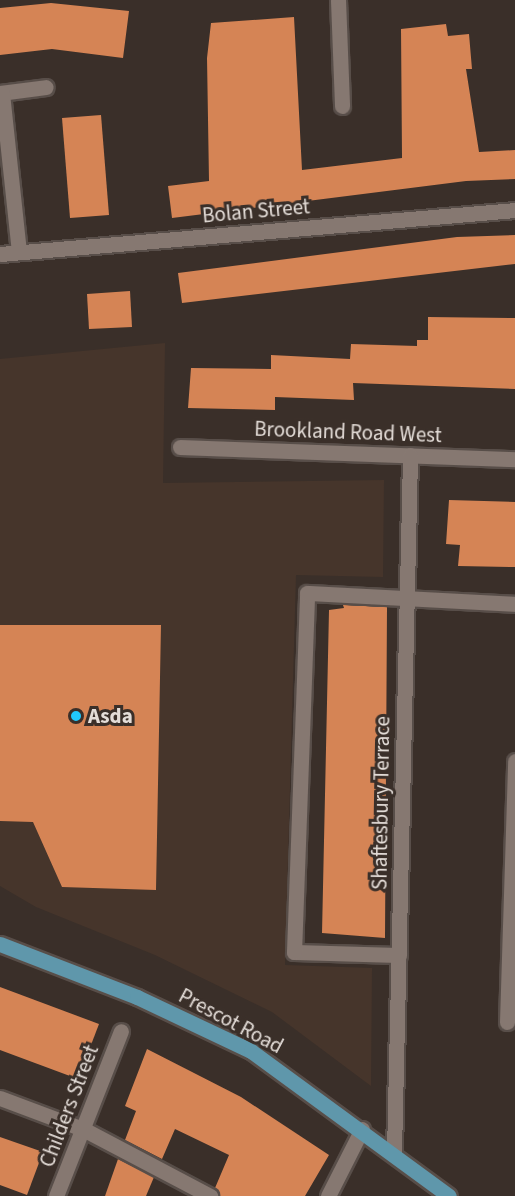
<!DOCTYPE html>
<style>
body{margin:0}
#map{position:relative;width:515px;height:1196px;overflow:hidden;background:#3a2f29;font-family:"Source Sans 3",sans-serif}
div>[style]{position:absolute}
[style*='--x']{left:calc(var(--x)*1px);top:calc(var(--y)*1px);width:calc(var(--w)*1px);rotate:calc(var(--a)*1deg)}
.built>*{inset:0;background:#46352b}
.building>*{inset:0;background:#d58455}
.roads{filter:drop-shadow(2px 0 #584e49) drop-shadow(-2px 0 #584e49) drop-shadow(0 2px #584e49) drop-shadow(0 -2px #584e49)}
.minor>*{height:15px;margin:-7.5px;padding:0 7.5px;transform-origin:7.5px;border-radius:7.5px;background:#867871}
.major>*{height:15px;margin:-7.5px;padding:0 7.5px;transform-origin:7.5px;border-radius:7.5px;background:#5f97ab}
.dots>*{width:16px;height:16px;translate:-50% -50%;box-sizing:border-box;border:3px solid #3a2f29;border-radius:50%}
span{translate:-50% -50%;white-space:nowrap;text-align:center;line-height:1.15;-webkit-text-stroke:6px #3a2f29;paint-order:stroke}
.street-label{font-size:21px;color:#e4ddd8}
.poi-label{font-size:21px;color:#e4ddd8;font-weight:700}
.left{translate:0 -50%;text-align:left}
</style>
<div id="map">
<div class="built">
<i style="clip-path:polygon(165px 343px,163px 483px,384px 480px,383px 577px,296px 575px,285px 965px,372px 968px,371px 1086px,272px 1012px,155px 955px,36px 907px,0 886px,0 359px)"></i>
</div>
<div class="building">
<i style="clip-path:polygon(51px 3px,129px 11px,123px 58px,52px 49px,0 55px,0 8px)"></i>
<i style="clip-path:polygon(294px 17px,302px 170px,402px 158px,401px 29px,446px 24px,448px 36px,469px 34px,472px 69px,466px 69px,479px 152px,515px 150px,515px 179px,466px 181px,172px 218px,168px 186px,209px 181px,207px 58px,211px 23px)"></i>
<i style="clip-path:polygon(101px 115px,109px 215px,70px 218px,62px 118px)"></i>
<i style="clip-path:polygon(515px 235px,515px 264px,182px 303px,178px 273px,457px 237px)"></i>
<i style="clip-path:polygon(130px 291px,132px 327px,89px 329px,87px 294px)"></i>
<i style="clip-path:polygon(428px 317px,515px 318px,515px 389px,353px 383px,354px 400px,275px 397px,275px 410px,188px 408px,191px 368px,271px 369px,271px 355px,350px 359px,351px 344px,417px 346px,417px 340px,428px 340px)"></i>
<i style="clip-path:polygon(449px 500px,515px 502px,515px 567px,458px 566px,460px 545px,446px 544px)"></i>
<i style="clip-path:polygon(343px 605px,387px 607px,385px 938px,322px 933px,329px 610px,344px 608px)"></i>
<i style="clip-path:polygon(0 625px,161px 625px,156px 890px,62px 887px,33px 822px,0 821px)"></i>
<i style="clip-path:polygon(0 987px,99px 1024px,78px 1079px,0 1050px)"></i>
<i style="clip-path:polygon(147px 1049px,241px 1097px,329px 1155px,305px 1196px,220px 1196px,215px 1188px,229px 1155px,175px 1129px,162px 1159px,125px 1140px,136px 1111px,125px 1106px)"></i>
<i style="clip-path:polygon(0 1137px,43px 1152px,27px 1195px,0 1185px)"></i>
<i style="clip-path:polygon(118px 1159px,154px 1177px,146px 1196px,105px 1196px)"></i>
</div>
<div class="roads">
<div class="minor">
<i style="--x:338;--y:0;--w:106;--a:87.8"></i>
<i style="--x:0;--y:93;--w:46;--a:-7.4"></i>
<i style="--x:2;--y:93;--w:159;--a:83.9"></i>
<i style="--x:0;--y:254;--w:517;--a:-4.88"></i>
<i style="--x:180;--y:447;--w:335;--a:2.1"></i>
<i style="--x:399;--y:955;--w:105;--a:-178.4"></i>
<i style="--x:294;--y:952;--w:359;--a:-87.9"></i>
<i style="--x:307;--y:593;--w:208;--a:3"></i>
<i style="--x:507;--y:1022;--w:261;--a:-88.2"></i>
<i style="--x:0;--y:1098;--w:89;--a:20.5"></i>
<i style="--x:83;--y:1129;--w:144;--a:27.8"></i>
<i style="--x:394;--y:1152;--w:697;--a:-88.68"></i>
<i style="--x:56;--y:1196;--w:177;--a:-68.5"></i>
<i style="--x:328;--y:1196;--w:75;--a:-63.1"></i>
</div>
<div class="major">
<i style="--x:0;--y:944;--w:147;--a:21.1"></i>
<i style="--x:137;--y:997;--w:126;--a:25.3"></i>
<i style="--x:251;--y:1051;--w:245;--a:36.2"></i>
</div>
</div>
<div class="dots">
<i style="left:76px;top:716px;background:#20c9fd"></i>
</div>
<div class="street-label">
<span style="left:256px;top:211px;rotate:-5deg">Bolan Street</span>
<span style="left:348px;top:432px;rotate:2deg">Brookland Road West</span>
<span style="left:381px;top:803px;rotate:-89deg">Shaftesbury Terrace</span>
<span style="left:231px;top:1021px;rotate:28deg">Prescot Road</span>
<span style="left:69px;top:1106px;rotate:-69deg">Childers Street</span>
</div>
<div class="poi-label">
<span class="left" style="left:88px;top:716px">Asda</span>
</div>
</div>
